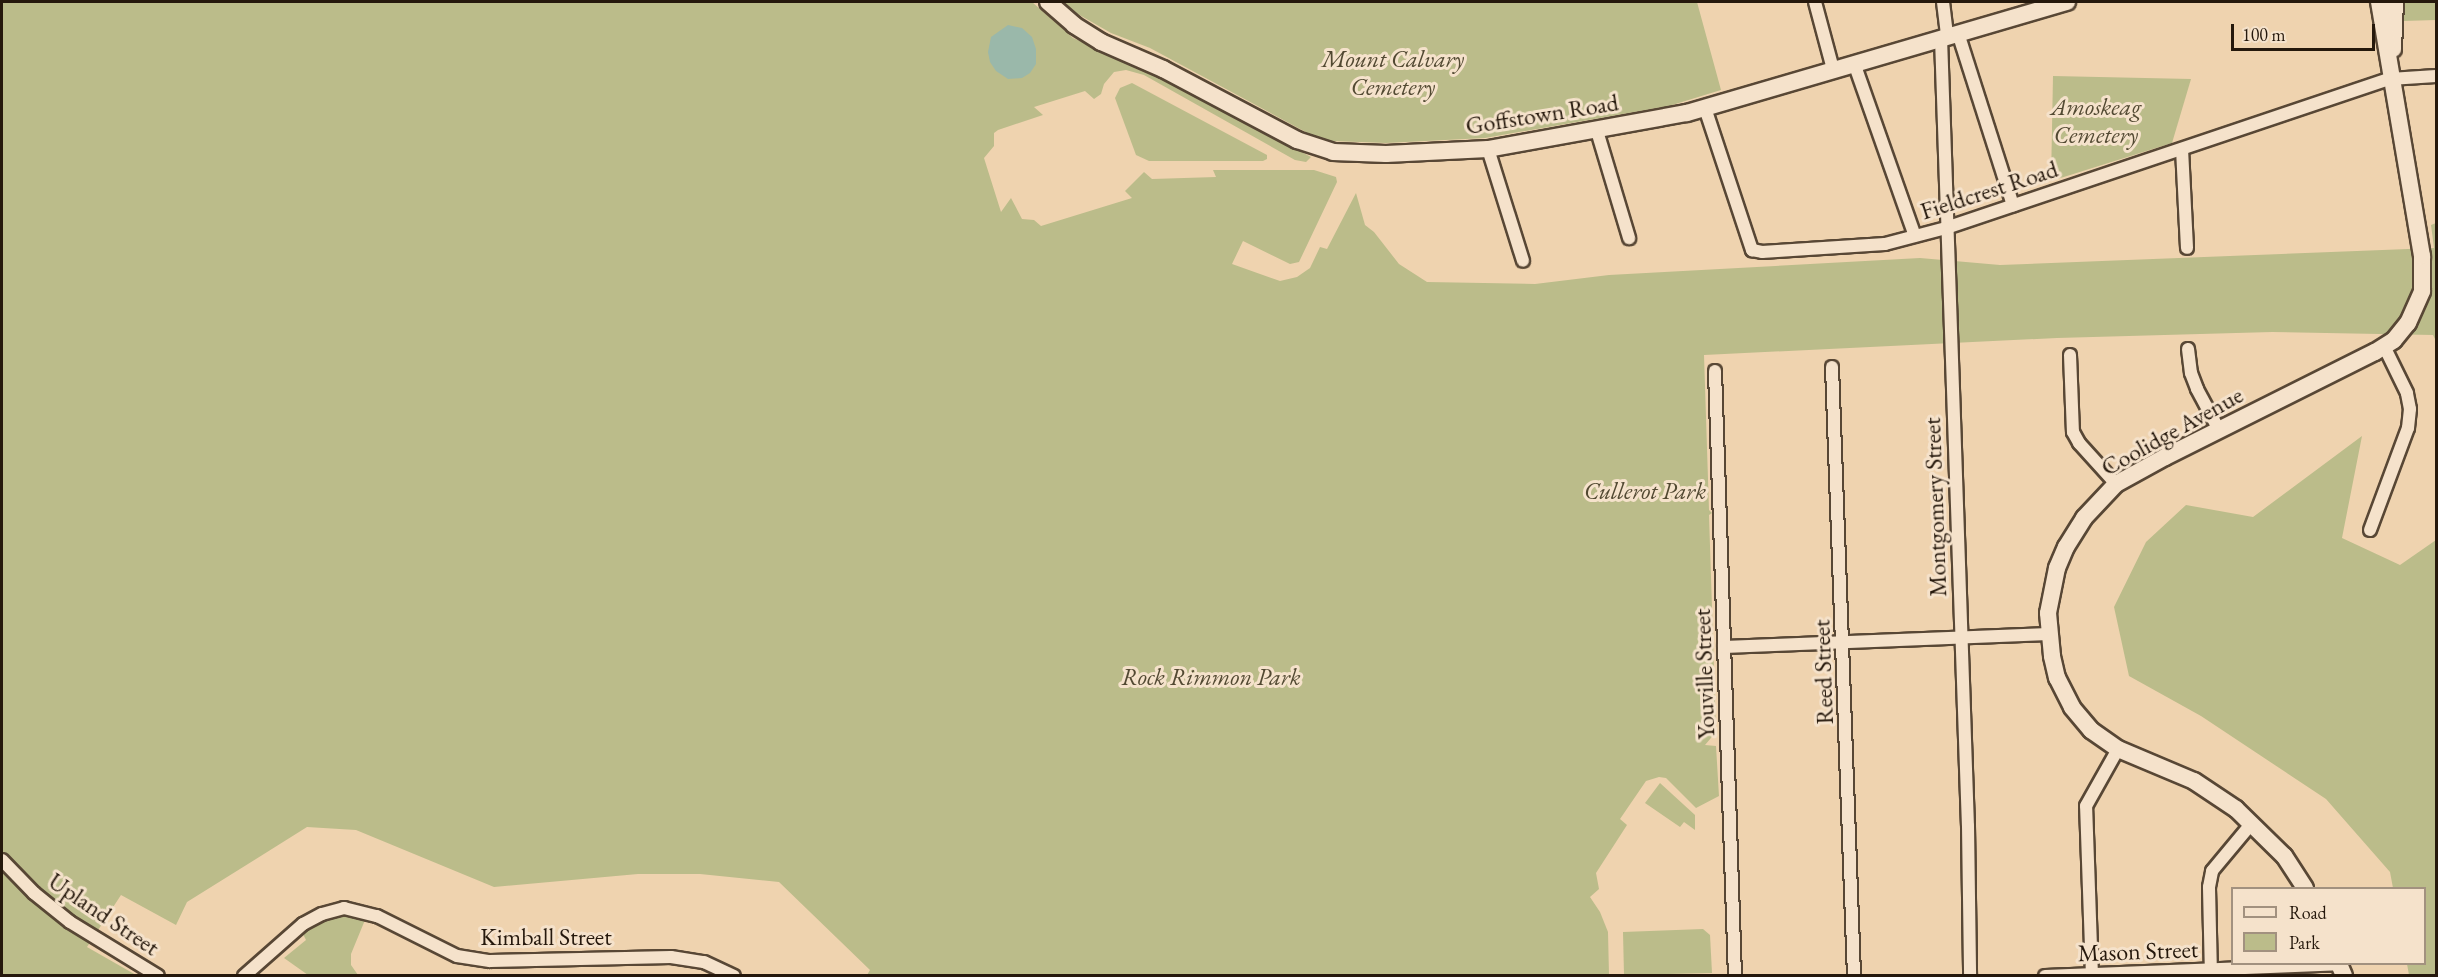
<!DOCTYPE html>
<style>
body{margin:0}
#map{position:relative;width:2438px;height:977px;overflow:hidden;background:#efd3af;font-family:"EB Garamond",serif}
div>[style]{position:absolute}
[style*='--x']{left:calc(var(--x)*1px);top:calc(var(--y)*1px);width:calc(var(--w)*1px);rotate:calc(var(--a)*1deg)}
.green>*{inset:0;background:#bbbc8a}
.water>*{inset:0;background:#9ab8aa}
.roads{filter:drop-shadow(2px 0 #584735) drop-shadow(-2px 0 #584735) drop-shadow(0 2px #584735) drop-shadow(0 -2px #584735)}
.street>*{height:12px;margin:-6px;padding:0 6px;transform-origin:6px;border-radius:6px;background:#f5e2cb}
.secondary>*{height:16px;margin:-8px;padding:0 8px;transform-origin:8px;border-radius:8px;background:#f5e2cb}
span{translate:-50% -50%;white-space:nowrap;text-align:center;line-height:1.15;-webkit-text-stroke:6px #f5e2cb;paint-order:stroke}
.park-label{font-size:24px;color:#524932;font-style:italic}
.street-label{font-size:24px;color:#25180c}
.frame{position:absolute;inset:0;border:3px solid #25180c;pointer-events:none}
.legend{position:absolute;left:2231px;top:887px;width:195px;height:78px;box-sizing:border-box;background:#f5e2cb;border:2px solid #a2917f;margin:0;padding:8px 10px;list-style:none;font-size:18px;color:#25180c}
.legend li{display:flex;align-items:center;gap:12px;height:30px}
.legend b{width:30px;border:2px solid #a2917f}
.scale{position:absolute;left:2231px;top:24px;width:144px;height:27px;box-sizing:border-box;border:3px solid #25180c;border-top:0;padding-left:8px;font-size:18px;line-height:21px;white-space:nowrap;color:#25180c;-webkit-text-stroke:4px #f5e2cb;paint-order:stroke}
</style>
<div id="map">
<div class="green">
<i style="clip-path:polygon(2px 2px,1032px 2px,1073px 38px,1155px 74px,1311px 157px,1306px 162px,1295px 160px,1144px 75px,1126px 70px,1114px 72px,1104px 84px,1101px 94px,1094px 99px,1085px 91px,1034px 107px,1043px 115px,998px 130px,994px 133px,994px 146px,984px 158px,1001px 212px,1011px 198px,1022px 219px,1034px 220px,1041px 226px,1132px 198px,1125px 191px,1144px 172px,1152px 179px,1216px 177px,1213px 170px,1314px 170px,1336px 177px,1337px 182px,1299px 262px,1290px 264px,1243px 241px,1232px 264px,1280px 281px,1297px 277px,1310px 268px,1320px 247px,1327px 249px,1356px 193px,1365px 225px,1374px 232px,1399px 264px,1427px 282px,1535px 284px,1609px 275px,1920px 258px,2000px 265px,2434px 248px,2431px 225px,2436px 223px,2436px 341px,2433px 335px,2272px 332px,2057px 338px,1704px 355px,1709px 510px,1712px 513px,1709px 515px,1716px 732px,1705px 745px,1716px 746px,1719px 796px,1696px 808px,1666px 778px,1659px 777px,1646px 781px,1620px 819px,1627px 825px,1596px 873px,1599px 889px,1590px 897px,1600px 912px,1608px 932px,1609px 975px,867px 975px,870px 970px,779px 882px,700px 874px,638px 874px,494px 887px,356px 830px,307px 827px,187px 902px,176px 925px,121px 895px,87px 947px,136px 975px,2px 976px)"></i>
<i style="clip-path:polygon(1064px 2px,1697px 2px,1721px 90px,1669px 106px,1485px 138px,1386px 143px,1332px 141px,1313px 136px,1150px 48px,1111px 33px,1076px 13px)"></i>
<i style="clip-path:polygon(2404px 2px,2436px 2px,2436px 20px,2403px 21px)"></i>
<i style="clip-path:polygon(2053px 76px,2191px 79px,2172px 143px,2051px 181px)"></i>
<i style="clip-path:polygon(1132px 83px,1267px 155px,1267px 159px,1263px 161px,1149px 161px,1136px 155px,1115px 98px,1120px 88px)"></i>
<i style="clip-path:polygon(2362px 436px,2342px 538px,2400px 565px,2436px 540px,2436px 975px,2409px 975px,2407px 964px,2424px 964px,2424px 888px,2393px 888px,2390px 872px,2326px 799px,2201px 716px,2129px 676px,2114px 607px,2146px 542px,2186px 505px,2253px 517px)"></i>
<i style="clip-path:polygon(1660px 783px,1695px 815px,1695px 830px,1684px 822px,1680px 827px,1645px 803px)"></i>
<i style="clip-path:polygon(342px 915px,365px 920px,351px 954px,351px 965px,358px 975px,308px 975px,284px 958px,306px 940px,302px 932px,320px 922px)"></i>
<i style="clip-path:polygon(1703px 929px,1710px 935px,1712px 973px,1624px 975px,1623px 932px)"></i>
</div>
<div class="water">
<i style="clip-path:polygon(1008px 25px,1022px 28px,1032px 37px,1036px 49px,1036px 64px,1030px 73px,1022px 78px,1008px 79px,996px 71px,990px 62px,988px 52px,991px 37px)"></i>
</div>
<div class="roads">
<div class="street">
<i style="--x:1815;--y:2;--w:69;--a:75"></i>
<i style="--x:1943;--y:2;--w:34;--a:83"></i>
<i style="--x:1958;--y:33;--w:181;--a:72.3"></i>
<i style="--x:1941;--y:38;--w:788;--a:88.04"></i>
<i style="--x:1968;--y:826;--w:150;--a:89.2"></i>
<i style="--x:1854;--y:63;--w:183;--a:70.6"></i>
<i style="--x:1705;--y:108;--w:150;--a:71.7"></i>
<i style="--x:1752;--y:250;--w:10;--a:11"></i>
<i style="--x:1762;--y:252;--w:123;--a:-3.7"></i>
<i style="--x:1885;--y:244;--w:63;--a:-14.7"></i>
<i style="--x:1946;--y:228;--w:468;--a:-18.6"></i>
<i style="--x:2390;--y:79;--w:46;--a:-3.7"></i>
<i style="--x:1597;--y:131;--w:112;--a:73.3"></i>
<i style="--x:1488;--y:149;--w:117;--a:72.6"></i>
<i style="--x:2182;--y:149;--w:99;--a:87.1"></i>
<i style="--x:2188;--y:349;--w:24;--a:83"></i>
<i style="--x:2191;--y:373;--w:17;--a:69"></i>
<i style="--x:2197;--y:389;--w:47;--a:61.8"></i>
<i style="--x:2070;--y:355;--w:77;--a:87.8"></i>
<i style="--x:2073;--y:432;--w:13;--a:61"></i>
<i style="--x:2079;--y:443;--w:55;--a:47.9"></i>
<i style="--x:1832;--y:367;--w:609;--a:87.93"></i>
<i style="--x:1715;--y:371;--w:605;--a:88.11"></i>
<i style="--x:2370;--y:530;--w:109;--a:-69.6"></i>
<i style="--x:2408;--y:428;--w:19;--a:-84"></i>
<i style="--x:2410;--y:409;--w:16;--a:-101"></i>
<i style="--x:2407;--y:393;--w:52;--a:-116.1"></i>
<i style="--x:1724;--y:647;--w:325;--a:-2.3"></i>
<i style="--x:2;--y:860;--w:46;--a:45.9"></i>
<i style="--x:34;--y:893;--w:46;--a:38.9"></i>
<i style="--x:70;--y:922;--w:103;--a:31.5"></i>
<i style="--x:244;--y:976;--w:79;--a:-41.4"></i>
<i style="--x:303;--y:924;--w:21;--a:-28"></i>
<i style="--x:322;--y:914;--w:23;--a:-15"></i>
<i style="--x:344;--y:908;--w:34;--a:14"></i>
<i style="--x:377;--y:916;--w:89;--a:26.6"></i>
<i style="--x:457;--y:956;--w:33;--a:9"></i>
<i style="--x:490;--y:961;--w:181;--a:-1.3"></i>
<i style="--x:671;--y:957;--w:33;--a:9"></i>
<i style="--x:704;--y:962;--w:33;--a:25"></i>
<i style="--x:2045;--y:976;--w:294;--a:-2.3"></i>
<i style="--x:2092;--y:976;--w:170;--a:-92"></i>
<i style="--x:2086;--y:806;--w:65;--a:-60.7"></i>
<i style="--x:2211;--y:976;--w:89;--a:-91.3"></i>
<i style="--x:2209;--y:887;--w:16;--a:-79"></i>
<i style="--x:2212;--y:871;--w:62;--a:-50.2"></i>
</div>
<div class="secondary">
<i style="--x:1048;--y:2;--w:35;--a:41"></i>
<i style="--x:1074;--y:25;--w:32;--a:32"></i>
<i style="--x:1101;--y:42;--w:68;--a:23.5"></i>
<i style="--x:1163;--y:69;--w:152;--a:27.9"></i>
<i style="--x:1297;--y:140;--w:38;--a:18"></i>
<i style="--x:1333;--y:152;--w:53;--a:2.2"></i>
<i style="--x:1386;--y:154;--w:102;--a:-2.8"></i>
<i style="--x:1488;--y:149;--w:202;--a:-10.3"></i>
<i style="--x:1687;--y:113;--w:396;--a:-16.3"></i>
<i style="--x:2393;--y:49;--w:47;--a:-87.6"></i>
<i style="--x:2305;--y:888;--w:38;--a:-123"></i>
<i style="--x:2284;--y:856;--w:67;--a:-135.6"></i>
<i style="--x:2236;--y:809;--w:50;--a:-146.3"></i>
<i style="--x:2194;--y:781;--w:82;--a:-157.2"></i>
<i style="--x:2118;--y:749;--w:33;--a:-145"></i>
<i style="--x:2091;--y:730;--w:30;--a:-130"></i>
<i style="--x:2072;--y:707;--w:33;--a:-117"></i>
<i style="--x:2057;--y:678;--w:23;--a:-103"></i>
<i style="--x:2052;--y:656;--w:43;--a:-95.3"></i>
<i style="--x:2048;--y:613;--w:46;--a:-78.7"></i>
<i style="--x:2057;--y:568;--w:23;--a:-67"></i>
<i style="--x:2066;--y:547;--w:34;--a:-58"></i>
<i style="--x:2084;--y:518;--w:47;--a:-46.7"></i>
<i style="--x:2116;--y:484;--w:56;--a:-28.9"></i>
<i style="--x:2165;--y:457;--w:235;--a:-26.6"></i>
<i style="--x:2375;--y:352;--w:22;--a:-32"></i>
<i style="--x:2394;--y:340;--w:22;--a:-51"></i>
<i style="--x:2408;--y:323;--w:35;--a:-66"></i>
<i style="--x:2422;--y:291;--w:35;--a:-90"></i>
<i style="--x:2422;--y:256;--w:258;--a:-99.6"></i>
<i style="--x:2339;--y:964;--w:13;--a:67"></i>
</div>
</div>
<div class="park-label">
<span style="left:1393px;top:73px">Mount Calvary<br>Cemetery</span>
<span style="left:2096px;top:121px">Amoskeag<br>Cemetery</span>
<span style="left:1645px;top:491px">Cullerot Park</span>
<span style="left:1211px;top:677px">Rock Rimmon Park</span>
</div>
<div class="street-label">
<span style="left:1542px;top:114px;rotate:-9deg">Goffstown Road</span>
<span style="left:1989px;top:190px;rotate:-18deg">Fieldcrest Road</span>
<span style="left:2172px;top:431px;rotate:-29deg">Coolidge Avenue</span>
<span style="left:1935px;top:507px;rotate:-92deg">Montgomery Street</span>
<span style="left:1823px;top:672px;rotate:-92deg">Reed Street</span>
<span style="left:1704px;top:674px;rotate:-92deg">Youville Street</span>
<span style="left:104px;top:914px;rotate:34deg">Upland Street</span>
<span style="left:546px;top:937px">Kimball Street</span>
<span style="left:2138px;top:951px;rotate:-2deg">Mason Street</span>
</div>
<div class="frame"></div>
<ul class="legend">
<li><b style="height:8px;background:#f5e2cb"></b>Road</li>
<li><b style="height:16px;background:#bbbc8a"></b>Park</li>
</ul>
<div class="scale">100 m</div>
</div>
